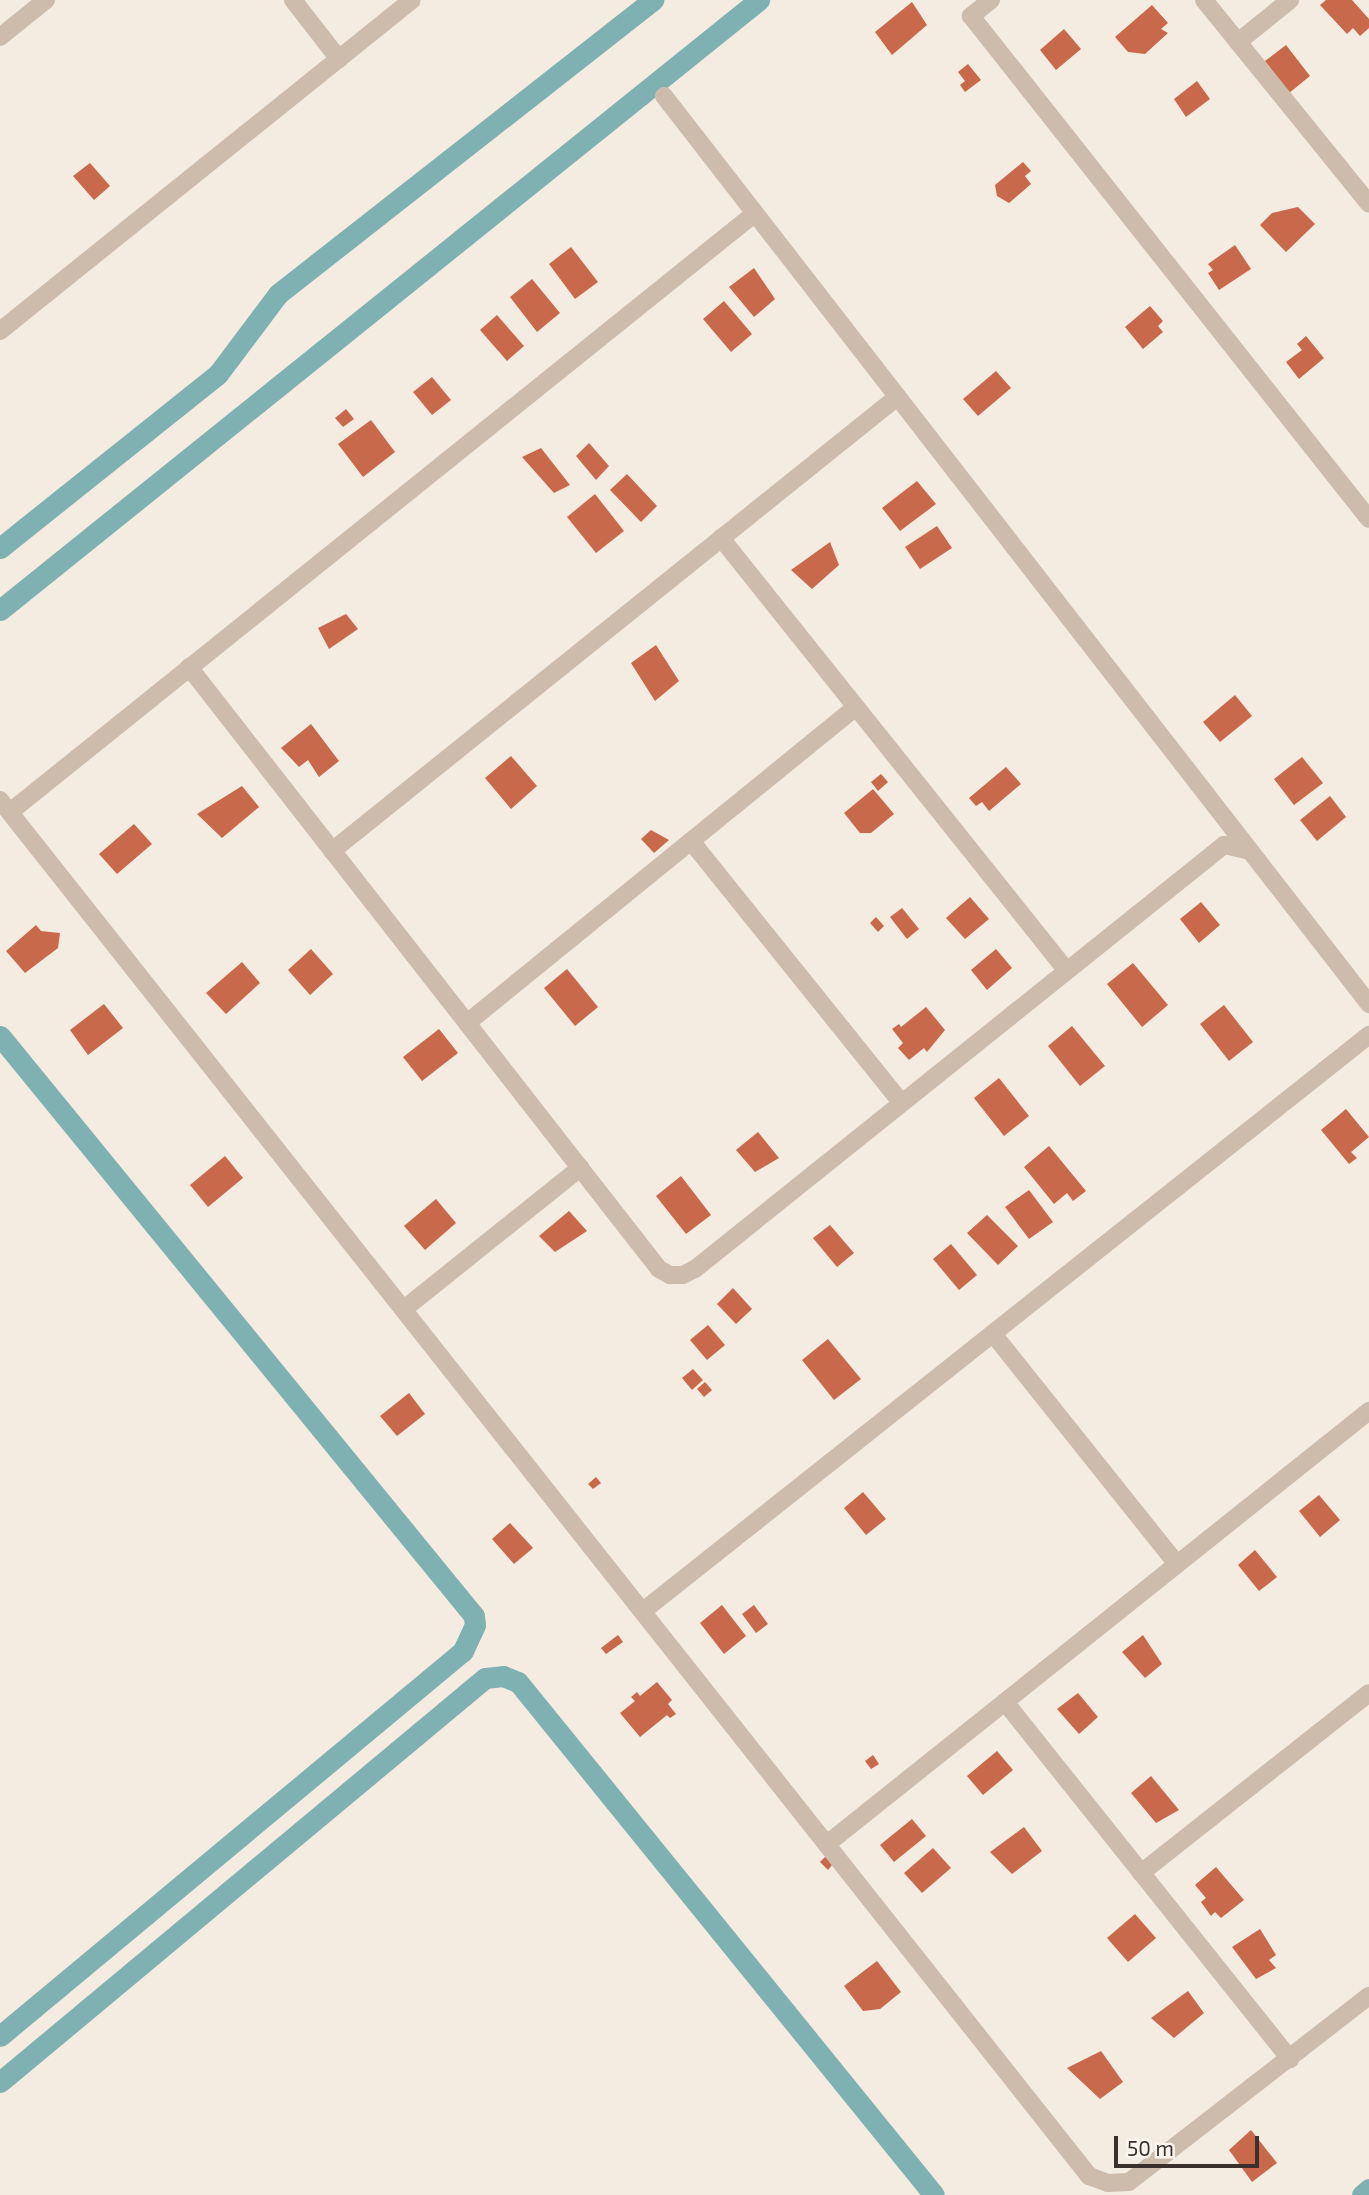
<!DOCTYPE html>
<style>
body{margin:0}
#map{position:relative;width:1369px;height:2195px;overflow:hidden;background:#f4ebe1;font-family:"Exo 2",sans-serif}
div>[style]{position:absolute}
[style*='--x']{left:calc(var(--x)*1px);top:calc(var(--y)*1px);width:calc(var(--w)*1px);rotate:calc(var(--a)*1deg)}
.canal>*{height:21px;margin:-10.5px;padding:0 10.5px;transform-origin:10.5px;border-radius:10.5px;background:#7fb0b2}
.building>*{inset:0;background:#c8694b}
.minor>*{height:18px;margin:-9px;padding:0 9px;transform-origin:9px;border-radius:9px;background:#cdbbac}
span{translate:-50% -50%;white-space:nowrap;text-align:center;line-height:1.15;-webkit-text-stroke:7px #fbf5ee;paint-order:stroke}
.scale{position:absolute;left:1114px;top:2136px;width:145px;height:32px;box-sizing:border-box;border:4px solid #3b302b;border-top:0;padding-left:9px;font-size:21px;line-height:24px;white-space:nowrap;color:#3b302b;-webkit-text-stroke:5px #fbf5ee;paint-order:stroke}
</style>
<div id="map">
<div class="canal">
<i style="--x:0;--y:548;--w:279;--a:-38.6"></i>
<i style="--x:218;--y:374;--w:100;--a:-53.1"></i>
<i style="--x:278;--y:294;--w:477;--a:-38.1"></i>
<i style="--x:0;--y:610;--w:974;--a:-38.79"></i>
<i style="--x:0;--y:1036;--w:749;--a:50.74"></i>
<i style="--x:474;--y:1616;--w:9;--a:84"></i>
<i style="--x:475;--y:1625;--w:29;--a:115"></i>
<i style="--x:463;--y:1651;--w:602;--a:140.26"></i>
<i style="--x:0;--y:2082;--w:631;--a:-39.79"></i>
<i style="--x:485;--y:1678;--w:18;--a:-6"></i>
<i style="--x:503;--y:1676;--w:16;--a:22"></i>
<i style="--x:518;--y:1682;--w:660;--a:50.96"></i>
<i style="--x:1362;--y:2195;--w:9;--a:-41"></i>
</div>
<div class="building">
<i style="clip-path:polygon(1326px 0,1352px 0,1369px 19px,1369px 28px,1360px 36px,1353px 28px,1347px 34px,1320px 5px)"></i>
<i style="clip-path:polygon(912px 2px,927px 25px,892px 55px,875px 32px)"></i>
<i style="clip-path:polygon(1152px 5px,1168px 23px,1161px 29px,1168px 33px,1145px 54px,1128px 52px,1115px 37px)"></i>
<i style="clip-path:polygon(1064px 29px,1081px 49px,1056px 70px,1040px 50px)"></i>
<i style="clip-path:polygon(1286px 45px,1310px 76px,1289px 93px,1265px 61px)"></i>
<i style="clip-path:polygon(968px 64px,981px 80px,965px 92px,960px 85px,965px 81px,958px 72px)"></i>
<i style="clip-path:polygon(1197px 81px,1210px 99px,1186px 117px,1174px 99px)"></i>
<i style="clip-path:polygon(1023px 162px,1031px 171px,1025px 176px,1031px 184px,1009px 203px,997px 196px,995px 185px)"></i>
<i style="clip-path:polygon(90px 163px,110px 186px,94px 200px,73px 176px)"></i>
<i style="clip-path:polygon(1298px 207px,1315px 224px,1286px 252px,1260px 225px,1272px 213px)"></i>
<i style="clip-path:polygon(1235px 245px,1251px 269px,1219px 290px,1208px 273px,1213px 270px,1208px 264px)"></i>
<i style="clip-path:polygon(571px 247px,598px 282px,575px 299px,549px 264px)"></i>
<i style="clip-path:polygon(754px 268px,775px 299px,754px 317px,729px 287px)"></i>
<i style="clip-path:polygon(532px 279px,560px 313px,537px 332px,510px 297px)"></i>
<i style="clip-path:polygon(724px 301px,752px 334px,731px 352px,703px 319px)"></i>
<i style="clip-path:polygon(1150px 306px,1163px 321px,1158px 326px,1163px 332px,1143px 349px,1125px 327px)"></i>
<i style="clip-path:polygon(497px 315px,524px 346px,507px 361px,480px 330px)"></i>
<i style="clip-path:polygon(1306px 336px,1324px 358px,1299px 379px,1286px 362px,1302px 350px,1297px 344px)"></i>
<i style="clip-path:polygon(996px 371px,1011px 388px,978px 416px,963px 399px)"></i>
<i style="clip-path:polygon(432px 377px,451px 400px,432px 415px,413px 392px)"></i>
<i style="clip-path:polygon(346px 409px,354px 419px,343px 427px,335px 418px)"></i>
<i style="clip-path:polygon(371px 420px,395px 452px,363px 477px,338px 444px)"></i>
<i style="clip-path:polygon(589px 443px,609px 466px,596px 480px,576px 456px)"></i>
<i style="clip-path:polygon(541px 448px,570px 485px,554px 493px,522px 457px)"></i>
<i style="clip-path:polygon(627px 474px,657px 506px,641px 522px,610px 490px)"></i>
<i style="clip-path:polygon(917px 481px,936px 504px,900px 531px,882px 508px)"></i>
<i style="clip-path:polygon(595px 494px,624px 531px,596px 553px,567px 517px)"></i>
<i style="clip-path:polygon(937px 526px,952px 548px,920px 569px,905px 547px)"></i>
<i style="clip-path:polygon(830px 542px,839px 565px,812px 589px,791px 570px)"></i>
<i style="clip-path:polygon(346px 614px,358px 629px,329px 649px,318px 628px)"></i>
<i style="clip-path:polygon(656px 645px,679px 681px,655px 701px,631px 663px)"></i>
<i style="clip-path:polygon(1235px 695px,1252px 716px,1220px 742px,1203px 722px)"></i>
<i style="clip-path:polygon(311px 724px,339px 761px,319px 777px,308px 760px,299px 767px,281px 748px)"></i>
<i style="clip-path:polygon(511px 756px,537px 786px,511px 809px,485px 778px)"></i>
<i style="clip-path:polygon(1302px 757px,1323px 783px,1294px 805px,1274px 779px)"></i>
<i style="clip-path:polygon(1006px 767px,1021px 784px,989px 811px,982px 802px,976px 806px,969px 798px)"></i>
<i style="clip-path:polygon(881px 774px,888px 782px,878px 791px,871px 782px)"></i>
<i style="clip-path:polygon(242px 786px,259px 807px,222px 838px,197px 814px)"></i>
<i style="clip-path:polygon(873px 789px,894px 814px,871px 833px,860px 833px,844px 813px)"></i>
<i style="clip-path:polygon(1330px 796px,1346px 817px,1317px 841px,1300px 820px)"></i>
<i style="clip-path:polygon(134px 824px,152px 844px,117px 874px,99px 854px)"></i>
<i style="clip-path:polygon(651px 830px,669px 840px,654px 853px,641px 839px)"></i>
<i style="clip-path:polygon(970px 897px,989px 919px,965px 939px,946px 918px)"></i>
<i style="clip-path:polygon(1201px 902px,1220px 925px,1199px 943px,1180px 919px)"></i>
<i style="clip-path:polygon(902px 908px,919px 929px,907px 939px,890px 917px)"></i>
<i style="clip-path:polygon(876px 917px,884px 926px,878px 932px,870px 923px)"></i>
<i style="clip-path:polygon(36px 925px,41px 931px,60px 933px,58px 948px,25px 973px,6px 951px)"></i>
<i style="clip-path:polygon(311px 949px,333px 974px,310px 995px,288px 970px)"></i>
<i style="clip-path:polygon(996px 949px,1012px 968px,987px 990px,971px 970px)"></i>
<i style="clip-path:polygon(242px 962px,260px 983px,226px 1014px,206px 993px)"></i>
<i style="clip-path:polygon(1133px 963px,1168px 1005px,1142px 1027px,1107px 984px)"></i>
<i style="clip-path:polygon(567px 969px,598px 1007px,575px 1026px,544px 988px)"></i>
<i style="clip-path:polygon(104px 1004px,123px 1028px,88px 1055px,70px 1030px)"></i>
<i style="clip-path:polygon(1224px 1005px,1253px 1042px,1229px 1061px,1200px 1024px)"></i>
<i style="clip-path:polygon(926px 1007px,945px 1030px,927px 1052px,924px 1048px,909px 1060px,898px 1048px,903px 1043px,892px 1029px,899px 1024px,901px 1027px)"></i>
<i style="clip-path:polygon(1072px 1026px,1105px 1066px,1080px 1086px,1048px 1046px)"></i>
<i style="clip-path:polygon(439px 1029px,458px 1053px,422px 1081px,403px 1057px)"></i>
<i style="clip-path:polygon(999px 1078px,1029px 1116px,1004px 1136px,974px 1098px)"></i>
<i style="clip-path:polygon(1346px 1109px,1369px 1137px,1351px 1152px,1357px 1158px,1349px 1164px,1321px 1130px)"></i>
<i style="clip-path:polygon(758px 1132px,779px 1158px,755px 1172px,736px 1150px)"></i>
<i style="clip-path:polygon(1049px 1146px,1086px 1191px,1073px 1201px,1067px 1193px,1054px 1204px,1024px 1167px)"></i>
<i style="clip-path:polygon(225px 1156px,243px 1178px,208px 1207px,190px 1185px)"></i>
<i style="clip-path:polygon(681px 1176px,711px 1215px,686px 1234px,656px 1196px)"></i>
<i style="clip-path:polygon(1029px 1190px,1053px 1222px,1029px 1239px,1005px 1207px)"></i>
<i style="clip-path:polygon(436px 1199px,456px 1223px,425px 1250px,404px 1226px)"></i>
<i style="clip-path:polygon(569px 1211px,587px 1231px,555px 1252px,539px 1236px)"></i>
<i style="clip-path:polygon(987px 1215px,1018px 1246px,998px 1265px,967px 1233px)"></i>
<i style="clip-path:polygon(830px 1225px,854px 1253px,837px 1267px,813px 1238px)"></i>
<i style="clip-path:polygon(951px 1244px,977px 1275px,959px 1290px,933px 1259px)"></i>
<i style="clip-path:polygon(733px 1288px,752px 1309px,736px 1324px,717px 1304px)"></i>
<i style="clip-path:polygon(708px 1325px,725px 1345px,707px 1360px,690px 1340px)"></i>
<i style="clip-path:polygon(828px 1339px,861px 1379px,834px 1400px,802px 1360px)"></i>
<i style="clip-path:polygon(693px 1369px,703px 1380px,692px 1390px,682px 1378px)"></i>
<i style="clip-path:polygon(705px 1382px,712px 1390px,704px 1397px,697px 1389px)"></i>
<i style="clip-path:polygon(409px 1393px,425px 1414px,397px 1436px,380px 1416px)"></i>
<i style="clip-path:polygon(596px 1477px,601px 1483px,593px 1489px,588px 1484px)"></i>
<i style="clip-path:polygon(863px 1492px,886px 1519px,866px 1535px,844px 1508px)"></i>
<i style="clip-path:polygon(1319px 1495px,1340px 1520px,1320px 1537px,1299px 1511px)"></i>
<i style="clip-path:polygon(510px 1523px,533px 1548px,514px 1564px,492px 1539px)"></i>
<i style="clip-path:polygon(1255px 1550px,1277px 1577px,1259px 1591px,1238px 1565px)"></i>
<i style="clip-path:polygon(722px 1605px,746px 1636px,724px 1654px,700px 1623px)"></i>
<i style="clip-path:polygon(754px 1605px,768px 1624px,756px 1633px,742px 1614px)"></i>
<i style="clip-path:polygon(618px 1635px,623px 1642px,606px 1654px,601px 1648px)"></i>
<i style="clip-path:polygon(1143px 1635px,1162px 1664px,1145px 1678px,1122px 1652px)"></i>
<i style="clip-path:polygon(657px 1682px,672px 1700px,668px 1704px,676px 1714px,670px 1718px,667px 1715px,640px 1737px,620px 1713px,635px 1701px,631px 1697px,637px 1692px,640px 1696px)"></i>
<i style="clip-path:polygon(1078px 1693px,1098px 1717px,1079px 1734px,1057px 1709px)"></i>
<i style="clip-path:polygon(997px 1751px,1013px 1770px,983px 1795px,967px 1776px)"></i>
<i style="clip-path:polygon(873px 1755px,879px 1764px,871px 1769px,865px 1761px)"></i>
<i style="clip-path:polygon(1151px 1776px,1179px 1810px,1156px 1823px,1131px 1793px)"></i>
<i style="clip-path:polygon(912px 1819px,926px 1836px,894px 1862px,880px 1845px)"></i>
<i style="clip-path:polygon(1024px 1827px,1042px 1851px,1012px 1874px,990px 1852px)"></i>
<i style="clip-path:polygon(933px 1848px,951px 1868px,922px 1893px,904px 1873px)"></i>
<i style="clip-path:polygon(828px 1854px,833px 1864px,828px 1870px,820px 1862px)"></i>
<i style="clip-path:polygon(1216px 1867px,1244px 1900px,1221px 1918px,1215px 1912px,1211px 1916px,1201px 1902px,1206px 1898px,1195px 1885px)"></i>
<i style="clip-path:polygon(1135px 1914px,1156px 1938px,1128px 1962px,1107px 1938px)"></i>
<i style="clip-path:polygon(1260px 1929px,1276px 1955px,1269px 1960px,1276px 1968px,1256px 1979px,1232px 1947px)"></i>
<i style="clip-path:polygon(877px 1961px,901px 1992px,880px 2009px,863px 2011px,844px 1986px)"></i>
<i style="clip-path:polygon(1188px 1991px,1204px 2013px,1174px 2038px,1151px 2018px)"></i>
<i style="clip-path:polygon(1101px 2051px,1123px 2082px,1100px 2099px,1067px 2068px)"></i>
<i style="clip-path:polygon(1251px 2130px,1277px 2163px,1252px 2182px,1229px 2150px)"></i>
</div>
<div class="minor">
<i style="--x:293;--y:0;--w:75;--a:52.1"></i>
<i style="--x:991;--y:0;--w:26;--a:141"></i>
<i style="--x:971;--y:16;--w:641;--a:51.65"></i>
<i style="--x:1204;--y:0;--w:262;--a:51"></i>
<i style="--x:0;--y:37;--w:59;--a:-38.8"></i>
<i style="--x:1238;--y:42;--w:67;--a:-38.9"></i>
<i style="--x:664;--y:96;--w:1150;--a:52.17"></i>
<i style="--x:0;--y:331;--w:528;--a:-38.78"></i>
<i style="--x:721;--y:538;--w:554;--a:51.37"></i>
<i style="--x:189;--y:667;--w:764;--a:52.02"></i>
<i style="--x:659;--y:1269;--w:13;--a:29"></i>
<i style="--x:670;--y:1275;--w:13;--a:0"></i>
<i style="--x:683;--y:1275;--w:13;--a:-27"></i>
<i style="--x:695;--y:1269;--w:678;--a:-38.71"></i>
<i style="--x:1224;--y:845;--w:27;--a:13"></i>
<i style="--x:0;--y:800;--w:1755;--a:51.64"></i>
<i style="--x:1089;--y:2176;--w:20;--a:20"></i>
<i style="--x:1108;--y:2183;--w:21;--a:-3"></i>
<i style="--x:1129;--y:2182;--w:304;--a:-37.8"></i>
<i style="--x:10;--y:812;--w:955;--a:-38.79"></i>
<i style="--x:691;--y:841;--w:336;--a:51.2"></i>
<i style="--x:332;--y:851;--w:725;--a:-38.78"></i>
<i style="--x:467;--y:1023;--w:501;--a:-39.09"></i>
<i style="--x:404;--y:1309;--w:226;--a:-38.7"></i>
<i style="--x:994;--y:1335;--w:293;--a:51.4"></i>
<i style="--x:643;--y:1611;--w:927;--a:-38.43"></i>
<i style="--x:1005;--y:1702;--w:457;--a:51.4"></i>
<i style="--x:827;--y:1844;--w:694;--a:-38.62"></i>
<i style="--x:1141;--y:1873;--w:290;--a:-38.3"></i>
</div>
<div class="scale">50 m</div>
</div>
